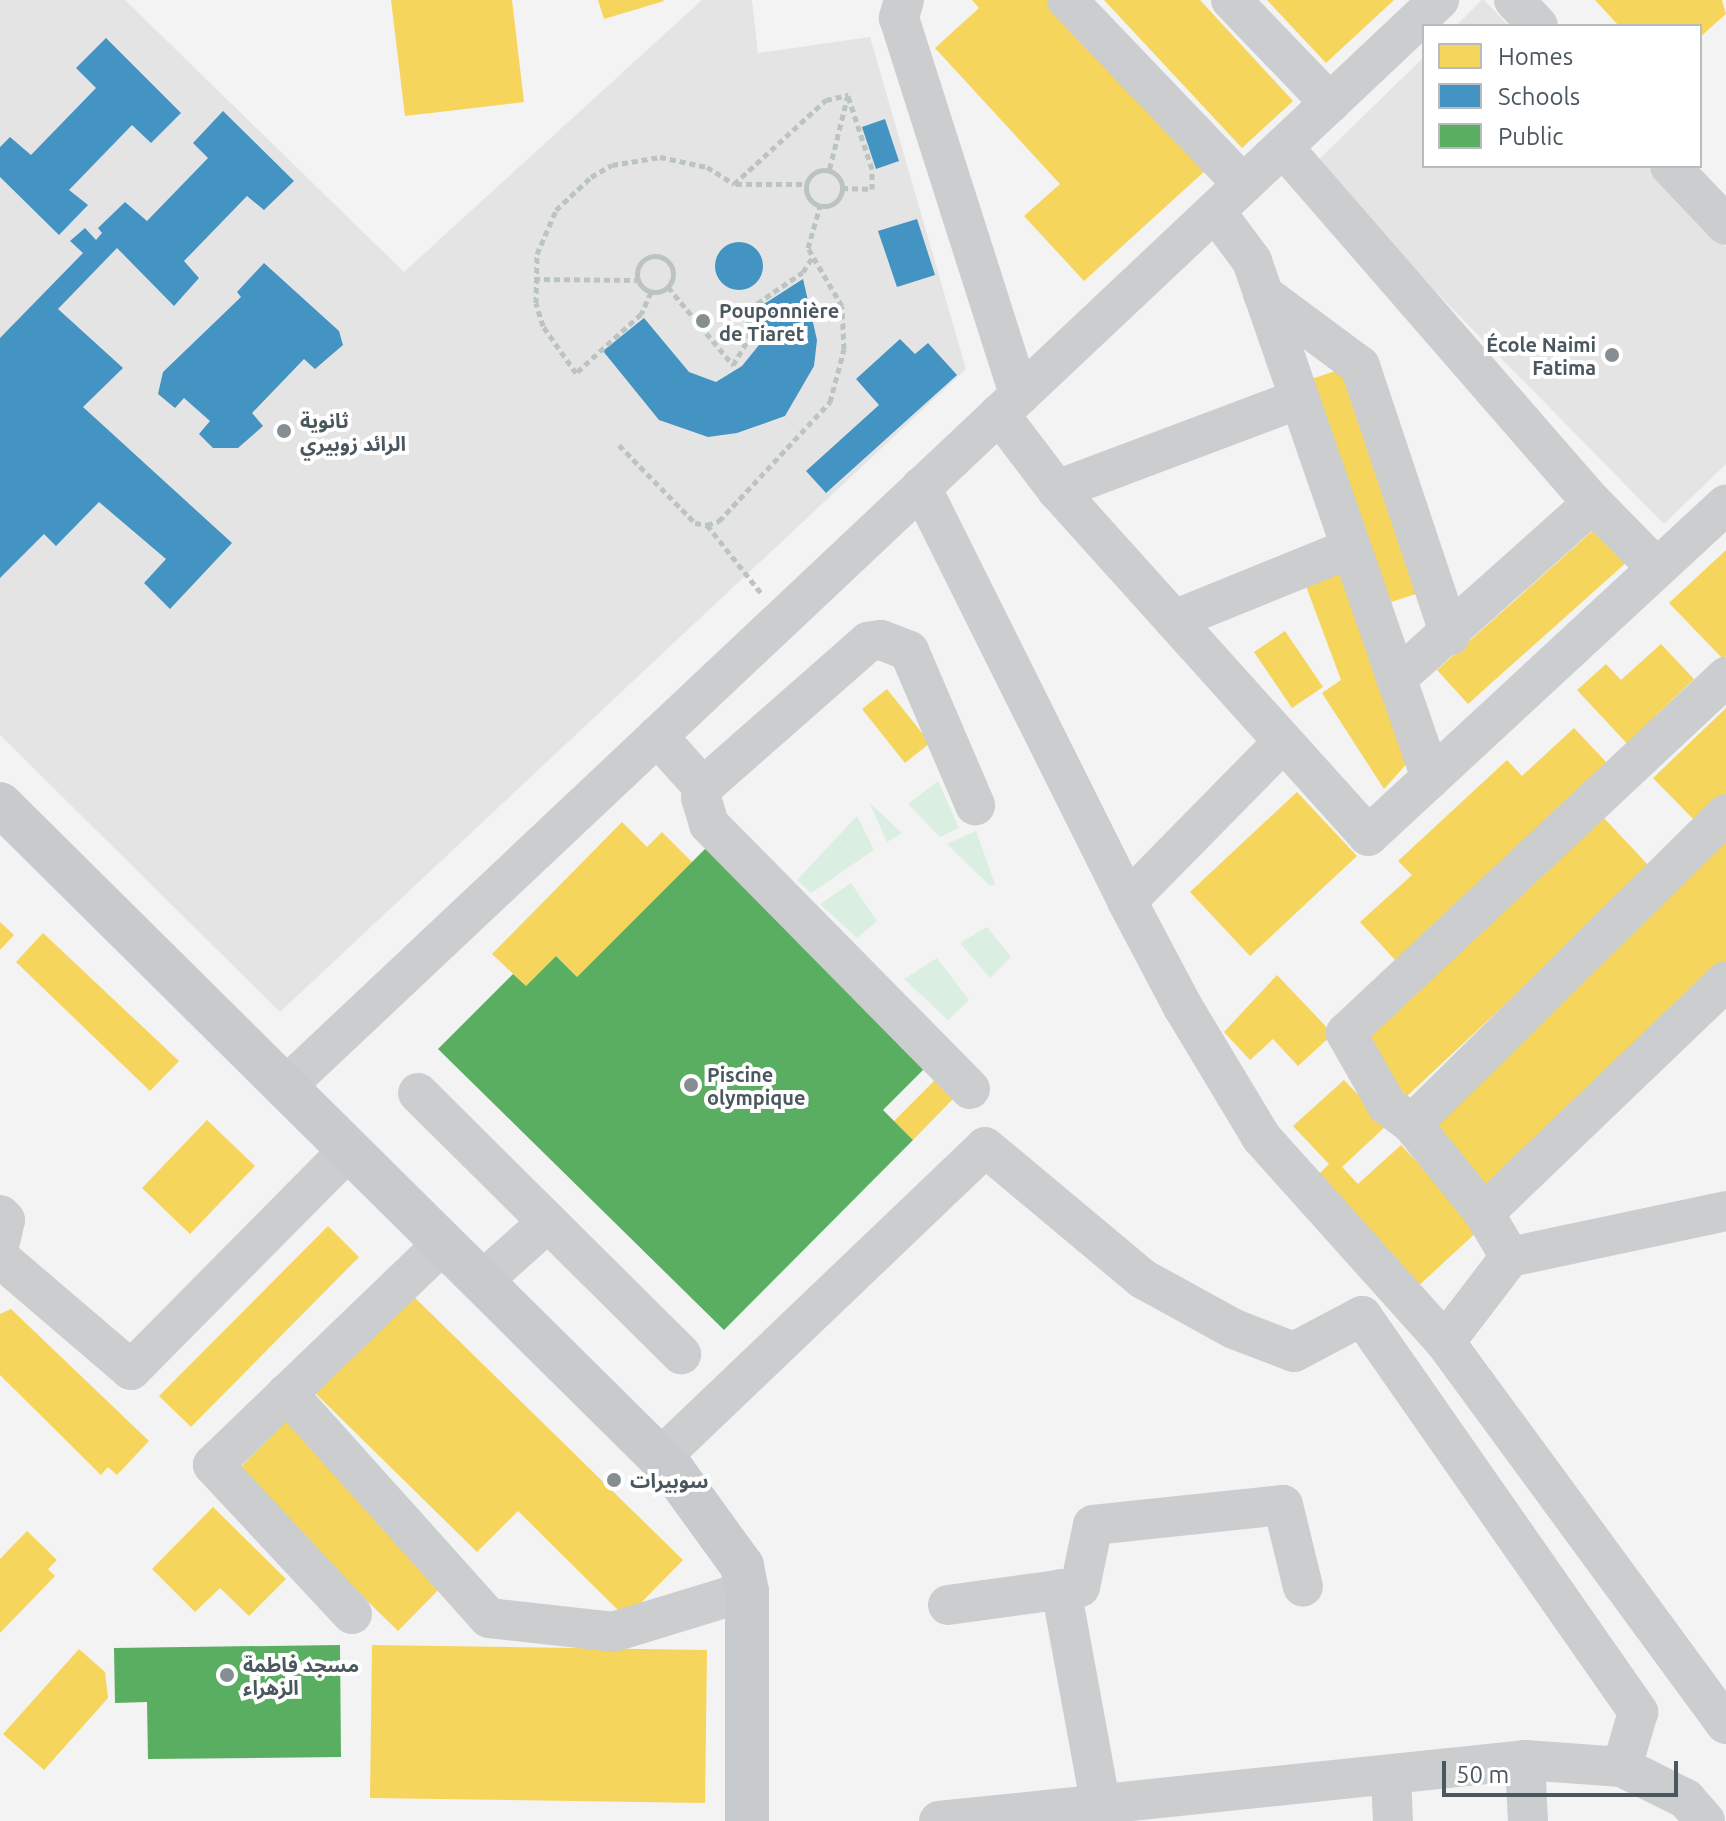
<!DOCTYPE html>
<meta charset="utf-8">
<style>
body{margin:0}
#map{position:relative;width:1726px;height:1821px;overflow:hidden;background:#f3f3f3;font-family:Ubuntu,"Noto Sans Arabic",sans-serif}
div>[style]{position:absolute}
[style*='--x']{left:calc(var(--x)*1px);top:calc(var(--y)*1px);width:calc(var(--w)*1px);rotate:calc(var(--a)*1deg)}
.education>*{inset:0;background:#e5e4e5}
.green>*{inset:0;background:#daefe1}
.homes>*{inset:0;background:#f6d55c}
.schools>*{inset:0;background:#4393c3}
.round{border-radius:50%}
.public>*{inset:0;background:#5aae61}
.path>*{height:5px;margin-top:-2.5px;transform-origin:0;background:repeating-linear-gradient(90deg,#bbc4c1 0 6px,transparent 0 10px)}
.path>.ring{margin:-2.5px;padding:0;box-sizing:content-box;background:none;border:5px solid #bbc4c1;border-radius:50%}
.minor>*{height:40px;margin:-20px;padding:0 20px;transform-origin:20px;border-radius:20px;background:#cbcdce}
.major>*{height:44px;margin:-22px;padding:0 22px;transform-origin:22px;border-radius:22px;background:#c8cbce}
.dots>*{width:22px;height:22px;translate:-50% -50%;box-sizing:border-box;border:4px solid #fff;border-radius:50%}
span{translate:-50% -50%;white-space:nowrap;text-align:center;line-height:1.15;-webkit-text-stroke:8px #fff;paint-order:stroke}
.poi-label{font-size:20px;color:#4b575e;font-weight:700}
.left{translate:0 -50%;text-align:left}
.right{translate:-100% -50%;text-align:right}
.legend{position:absolute;left:1422px;top:24px;width:280px;height:144px;box-sizing:border-box;background:#fff;border:2px solid #b7bcbf;margin:0;padding:10px 14px;list-style:none;font-size:24px;color:#4b575e}
.legend li{display:flex;align-items:center;gap:16px;height:40px}
.legend b{width:40px;border:2px solid #b7bcbf}
.scale{position:absolute;left:1442px;top:1761px;width:236px;height:36px;box-sizing:border-box;border:4px solid #4b575e;border-top:0;padding-left:10px;font-size:24px;line-height:28px;white-space:nowrap;color:#4b575e;-webkit-text-stroke:6px #fff;paint-order:stroke}
</style>
<div id="map">
<div class="education">
<i style="clip-path:polygon(0 0,125px 0,404px 272px,702px 0,752px 0,758px 53px,870px 37px,966px 369px,280px 1012px,0 735px)"></i>
<i style="clip-path:polygon(1482px 0,1484px 0,1509px 26px,1456px 26px)"></i>
<i style="clip-path:polygon(1424px 57px,1424px 166px,1647px 166px,1726px 247px,1726px 464px,1664px 524px,1312px 166px)"></i>
</div>
<div class="green">
<i style="clip-path:polygon(938px 781px,959px 828px,940px 837px,908px 804px)"></i>
<i style="clip-path:polygon(869px 802px,902px 833px,887px 842px)"></i>
<i style="clip-path:polygon(857px 816px,874px 850px,811px 893px,797px 880px)"></i>
<i style="clip-path:polygon(976px 831px,995px 884px,990px 886px,947px 844px)"></i>
<i style="clip-path:polygon(851px 883px,877px 921px,857px 938px,820px 904px)"></i>
<i style="clip-path:polygon(987px 927px,1011px 957px,990px 978px,960px 943px)"></i>
<i style="clip-path:polygon(937px 958px,969px 1000px,948px 1020px,904px 979px)"></i>
</div>
<div class="homes">
<i style="clip-path:polygon(391px 0,512px 0,524px 102px,405px 116px)"></i>
<i style="clip-path:polygon(598px 0,663px 0,664px 1px,604px 19px)"></i>
<i style="clip-path:polygon(972px 0,1051px 0,1207px 169px,1084px 281px,1024px 216px,1060px 184px,935px 48px,979px 8px)"></i>
<i style="clip-path:polygon(1104px 0,1200px 0,1293px 101px,1242px 148px)"></i>
<i style="clip-path:polygon(1267px 0,1394px 0,1326px 63px)"></i>
<i style="clip-path:polygon(1595px 0,1722px 0,1726px 14px,1700px 37px,1700px 26px,1619px 26px)"></i>
<i style="clip-path:polygon(1348px 367px,1422px 592px,1382px 605px,1308px 380px)"></i>
<i style="clip-path:polygon(1598px 526px,1629px 560px,1468px 704px,1437px 670px)"></i>
<i style="clip-path:polygon(1726px 550px,1726px 656px,1723px 659px,1669px 603px)"></i>
<i style="clip-path:polygon(1339px 564px,1412px 758px,1384px 789px,1322px 693px,1341px 680px,1303px 578px)"></i>
<i style="clip-path:polygon(1285px 631px,1323px 687px,1292px 708px,1254px 652px)"></i>
<i style="clip-path:polygon(1661px 644px,1694px 679px,1655px 716px,1661px 722px,1632px 749px,1577px 690px,1606px 664px,1621px 680px)"></i>
<i style="clip-path:polygon(887px 689px,930px 743px,905px 763px,862px 709px)"></i>
<i style="clip-path:polygon(1726px 708px,1726px 794px,1696px 822px,1653px 778px)"></i>
<i style="clip-path:polygon(1574px 728px,1609px 765px,1397px 962px,1360px 922px,1412px 875px,1398px 861px,1507px 760px,1522px 776px)"></i>
<i style="clip-path:polygon(1297px 792px,1357px 856px,1250px 956px,1190px 892px)"></i>
<i style="clip-path:polygon(1603px 817px,1651px 868px,1407px 1096px,1359px 1044px)"></i>
<i style="clip-path:polygon(622px 822px,647px 847px,662px 832px,692px 862px,577px 977px,556px 956px,526px 986px,492px 954px)"></i>
<i style="clip-path:polygon(1726px 840px,1726px 967px,1484px 1192px,1421px 1124px)"></i>
<i style="clip-path:polygon(0 922px,14px 935px,0 950px)"></i>
<i style="clip-path:polygon(43px 933px,179px 1061px,150px 1091px,16px 962px)"></i>
<i style="clip-path:polygon(1277px 975px,1333px 1034px,1298px 1066px,1273px 1039px,1250px 1060px,1224px 1032px)"></i>
<i style="clip-path:polygon(935px 1080px,954px 1098px,913px 1140px,894px 1121px)"></i>
<i style="clip-path:polygon(1344px 1080px,1387px 1125px,1342px 1167px,1358px 1184px,1401px 1145px,1480px 1229px,1414px 1290px,1312px 1181px,1329px 1164px,1293px 1126px)"></i>
<i style="clip-path:polygon(207px 1120px,255px 1166px,190px 1234px,142px 1188px)"></i>
<i style="clip-path:polygon(328px 1226px,359px 1257px,191px 1427px,159px 1396px)"></i>
<i style="clip-path:polygon(408px 1291px,683px 1560px,626px 1618px,518px 1511px,477px 1552px,311px 1389px)"></i>
<i style="clip-path:polygon(11px 1309px,149px 1441px,117px 1475px,108px 1467px,101px 1475px,0 1375px,0 1314px)"></i>
<i style="clip-path:polygon(289px 1418px,451px 1577px,398px 1631px,236px 1472px)"></i>
<i style="clip-path:polygon(213px 1507px,286px 1579px,249px 1616px,220px 1588px,195px 1612px,152px 1569px)"></i>
<i style="clip-path:polygon(27px 1531px,57px 1560px,48px 1569px,55px 1576px,0 1633px,0 1559px)"></i>
<i style="clip-path:polygon(372px 1645px,707px 1650px,705px 1803px,370px 1798px)"></i>
<i style="clip-path:polygon(79px 1649px,105px 1672px,108px 1698px,44px 1770px,3px 1734px)"></i>
</div>
<div class="schools">
<i style="clip-path:polygon(106px 38px,181px 113px,151px 143px,132px 125px,69px 190px,88px 205px,59px 235px,0 177px,0 147px,10px 137px,31px 155px,96px 88px,76px 68px)"></i>
<i style="clip-path:polygon(223px 111px,294px 181px,264px 210px,247px 196px,184px 261px,199px 278px,174px 306px,117px 248px,58px 309px,123px 368px,83px 407px,232px 543px,170px 609px,144px 583px,166px 559px,99px 502px,56px 546px,44px 534px,0 578px,0 338px,83px 253px,70px 241px,85px 228px,96px 240px,102px 233px,98px 228px,125px 202px,147px 221px,208px 158px,193px 143px)"></i>
<i style="clip-path:polygon(885px 119px,899px 161px,876px 169px,862px 127px)"></i>
<i style="clip-path:polygon(917px 219px,935px 275px,897px 287px,878px 231px)"></i>
<i class="round" style="left:715px;top:242px;width:48px;height:48px"></i>
<i style="clip-path:polygon(264px 263px,339px 331px,343px 345px,315px 369px,304px 359px,252px 413px,263px 426px,238px 448px,213px 448px,199px 434px,210px 421px,184px 398px,175px 408px,158px 394px,163px 372px,241px 297px,237px 292px)"></i>
<i style="clip-path:polygon(803px 279px,817px 340px,814px 366px,785px 416px,737px 433px,708px 437px,659px 420px,603px 351px,644px 318px,689px 372px,716px 382px,742px 366px,759px 345px,753px 311px)"></i>
<i style="clip-path:polygon(900px 339px,915px 354px,928px 343px,957px 375px,826px 493px,806px 471px,879px 405px,856px 379px)"></i>
</div>
<div class="public">
<i style="clip-path:polygon(712px 842px,933px 1060px,883px 1110px,913px 1140px,724px 1330px,438px 1049px,513px 974px,526px 986px,556px 956px,577px 977px)"></i>
<i style="clip-path:polygon(340px 1645px,341px 1757px,148px 1759px,147px 1702px,115px 1703px,114px 1648px)"></i>
</div>
<div class="path">
<i class="ring" style="left:806px;top:170px;width:31px;height:31px"></i>
<i style="--x:736;--y:184;--w:71;--a:0"></i>
<i style="--x:842;--y:188;--w:30;--a:2"></i>
<i style="--x:872;--y:189;--w:20;--a:-90"></i>
<i style="--x:872;--y:169;--w:77;--a:-108.2"></i>
<i class="ring" style="left:637px;top:256px;width:31px;height:31px"></i>
<i style="--x:534;--y:279;--w:103;--a:0.6"></i>
<i style="--x:668;--y:287;--w:102;--a:50.2"></i>
<i style="--x:733;--y:365;--w:31;--a:-59"></i>
<i style="--x:749;--y:338;--w:29;--a:-90"></i>
<i style="--x:749;--y:309;--w:65;--a:-34.4"></i>
<i style="--x:803;--y:272;--w:17;--a:-57"></i>
<i style="--x:651;--y:292;--w:24;--a:114"></i>
<i style="--x:641;--y:314;--w:88;--a:137.8"></i>
<i style="--x:576;--y:373;--w:57;--a:-125.1"></i>
<i style="--x:543;--y:326;--w:24;--a:-107"></i>
<i style="--x:536;--y:303;--w:49;--a:-88.8"></i>
<i style="--x:537;--y:254;--w:48;--a:-66.6"></i>
<i style="--x:556;--y:210;--w:48;--a:-43.3"></i>
<i style="--x:591;--y:177;--w:24;--a:-30"></i>
<i style="--x:612;--y:165;--w:49;--a:-9.5"></i>
<i style="--x:660;--y:157;--w:48;--a:12"></i>
<i style="--x:707;--y:167;--w:32;--a:32"></i>
<i style="--x:734;--y:184;--w:125;--a:-42.4"></i>
<i style="--x:826;--y:100;--w:23;--a:-13"></i>
<i style="--x:848;--y:95;--w:78;--a:104"></i>
<i style="--x:619;--y:445;--w:109;--a:45.7"></i>
<i style="--x:695;--y:523;--w:12;--a:9"></i>
<i style="--x:707;--y:525;--w:13;--a:-18"></i>
<i style="--x:719;--y:521;--w:163;--a:-47"></i>
<i style="--x:830;--y:402;--w:55;--a:-75.2"></i>
<i style="--x:844;--y:349;--w:43;--a:-92.7"></i>
<i style="--x:842;--y:306;--w:67;--a:-120.4"></i>
<i style="--x:808;--y:248;--w:44;--a:-74.1"></i>
<i style="--x:707;--y:525;--w:87;--a:51.5"></i>
</div>
<div class="minor">
<i style="--x:904;--y:0;--w:19;--a:106"></i>
<i style="--x:899;--y:18;--w:396;--a:72.3"></i>
<i style="--x:1067;--y:0;--w:255;--a:46.3"></i>
<i style="--x:1231;--y:0;--w:143;--a:46.1"></i>
<i style="--x:1514;--y:0;--w:35;--a:47"></i>
<i style="--x:1283;--y:147;--w:472;--a:49"></i>
<i style="--x:1670;--y:166;--w:81;--a:46.5"></i>
<i style="--x:1215;--y:211;--w:62;--a:53.5"></i>
<i style="--x:1252;--y:261;--w:547;--a:70.9"></i>
<i style="--x:1263;--y:294;--w:121;--a:36.6"></i>
<i style="--x:1360;--y:366;--w:284;--a:71.5"></i>
<i style="--x:999;--y:414;--w:96;--a:52.7"></i>
<i style="--x:1057;--y:490;--w:465;--a:48"></i>
<i style="--x:1368;--y:836;--w:488;--a:-42.8"></i>
<i style="--x:921;--y:487;--w:462;--a:63.5"></i>
<i style="--x:1127;--y:901;--w:120;--a:62.2"></i>
<i style="--x:1183;--y:1007;--w:152;--a:59"></i>
<i style="--x:1261;--y:1137;--w:275;--a:48.1"></i>
<i style="--x:1445;--y:1342;--w:474;--a:53.7"></i>
<i style="--x:1057;--y:490;--w:259;--a:-20.6"></i>
<i style="--x:1174;--y:620;--w:191;--a:-22.1"></i>
<i style="--x:1396;--y:679;--w:264;--a:-41.8"></i>
<i style="--x:1593;--y:503;--w:90;--a:45.5"></i>
<i style="--x:657;--y:736;--w:69;--a:48"></i>
<i style="--x:1127;--y:901;--w:223;--a:-45.5"></i>
<i style="--x:284;--y:1088;--w:1587;--a:-43.29"></i>
<i style="--x:970;--y:1089;--w:372;--a:-134.6"></i>
<i style="--x:709;--y:824;--w:27;--a:-107"></i>
<i style="--x:701;--y:798;--w:11;--a:-80"></i>
<i style="--x:703;--y:787;--w:220;--a:-41.3"></i>
<i style="--x:868;--y:642;--w:13;--a:-9"></i>
<i style="--x:881;--y:640;--w:30;--a:21"></i>
<i style="--x:909;--y:651;--w:168;--a:66.8"></i>
<i style="--x:418;--y:1093;--w:371;--a:44.8"></i>
<i style="--x:1412;--y:1124;--w:441;--a:-44.6"></i>
<i style="--x:1484;--y:1213;--w:114;--a:-129"></i>
<i style="--x:1412;--y:1124;--w:31;--a:-143"></i>
<i style="--x:1387;--y:1105;--w:83;--a:-119.7"></i>
<i style="--x:1346;--y:1033;--w:521;--a:-43.13"></i>
<i style="--x:0;--y:1215;--w:7;--a:45"></i>
<i style="--x:5;--y:1220;--w:22;--a:103"></i>
<i style="--x:1510;--y:1257;--w:221;--a:-12"></i>
<i style="--x:0;--y:1258;--w:172;--a:40.5"></i>
<i style="--x:131;--y:1370;--w:308;--a:-45.3"></i>
<i style="--x:481;--y:1282;--w:90;--a:-41.8"></i>
<i style="--x:1445;--y:1342;--w:107;--a:-52.6"></i>
<i style="--x:1510;--y:1257;--w:51;--a:-120.6"></i>
<i style="--x:1484;--y:1213;--w:335;--a:-43.8"></i>
<i style="--x:287;--y:1393;--w:302;--a:48.1"></i>
<i style="--x:489;--y:1618;--w:125;--a:6.4"></i>
<i style="--x:613;--y:1632;--w:140;--a:-17"></i>
<i style="--x:661;--y:1457;--w:448;--a:-43.7"></i>
<i style="--x:985;--y:1147;--w:206;--a:39.9"></i>
<i style="--x:1143;--y:1279;--w:104;--a:28.8"></i>
<i style="--x:1234;--y:1329;--w:64;--a:21"></i>
<i style="--x:1294;--y:1352;--w:77;--a:-27.9"></i>
<i style="--x:1362;--y:1316;--w:483;--a:55.1"></i>
<i style="--x:1638;--y:1712;--w:57;--a:106.2"></i>
<i style="--x:1061;--y:1589;--w:221;--a:79.6"></i>
<i style="--x:948;--y:1605;--w:133;--a:-7.8"></i>
<i style="--x:1080;--y:1587;--w:63;--a:-78.2"></i>
<i style="--x:1093;--y:1525;--w:191;--a:-6"></i>
<i style="--x:1283;--y:1505;--w:84;--a:76.3"></i>
<i style="--x:352;--y:1614;--w:204;--a:-133"></i>
<i style="--x:213;--y:1465;--w:319;--a:-43.9"></i>
<i style="--x:1525;--y:1760;--w:61;--a:87.2"></i>
<i style="--x:1391;--y:1776;--w:45;--a:87.5"></i>
<i style="--x:939;--y:1821;--w:589;--a:-5.94"></i>
<i style="--x:1525;--y:1760;--w:97;--a:4.1"></i>
<i style="--x:1622;--y:1767;--w:72;--a:26.6"></i>
<i style="--x:1686;--y:1799;--w:29;--a:49"></i>
</div>
<div class="major">
<i style="--x:0;--y:804;--w:949;--a:44.74"></i>
<i style="--x:674;--y:1472;--w:116;--a:54.1"></i>
<i style="--x:742;--y:1566;--w:25;--a:79"></i>
<i style="--x:747;--y:1591;--w:230;--a:90"></i>
</div>
<div class="dots">
<i style="left:703px;top:321px;background:#868e92"></i>
<i style="left:1612px;top:355px;background:#868e92"></i>
<i style="left:284px;top:431px;background:#868e92"></i>
<i style="left:691px;top:1085px;background:#868e92"></i>
<i style="left:614px;top:1480px;background:#868e92"></i>
<i style="left:227px;top:1675px;background:#868e92"></i>
</div>
<div class="poi-label">
<span class="left" style="left:719px;top:322px">Pouponnière<br>de Tiaret</span>
<span class="right" style="left:1596px;top:356px">École Naimi<br>Fatima</span>
<span class="left" style="left:300px;top:432px">ثانوية<br>الرائد زوبيري</span>
<span class="left" style="left:707px;top:1086px">Piscine<br>olympique</span>
<span class="left" style="left:630px;top:1480px">سوبيرات</span>
<span class="left" style="left:243px;top:1676px">مسجد فاطمة<br>الزهراء</span>
</div>
<ul class="legend">
<li><b style="height:22px;background:#f6d55c"></b>Homes</li>
<li><b style="height:22px;background:#4393c3"></b>Schools</li>
<li><b style="height:22px;background:#5aae61"></b>Public</li>
</ul>
<div class="scale">50 m</div>
</div>
